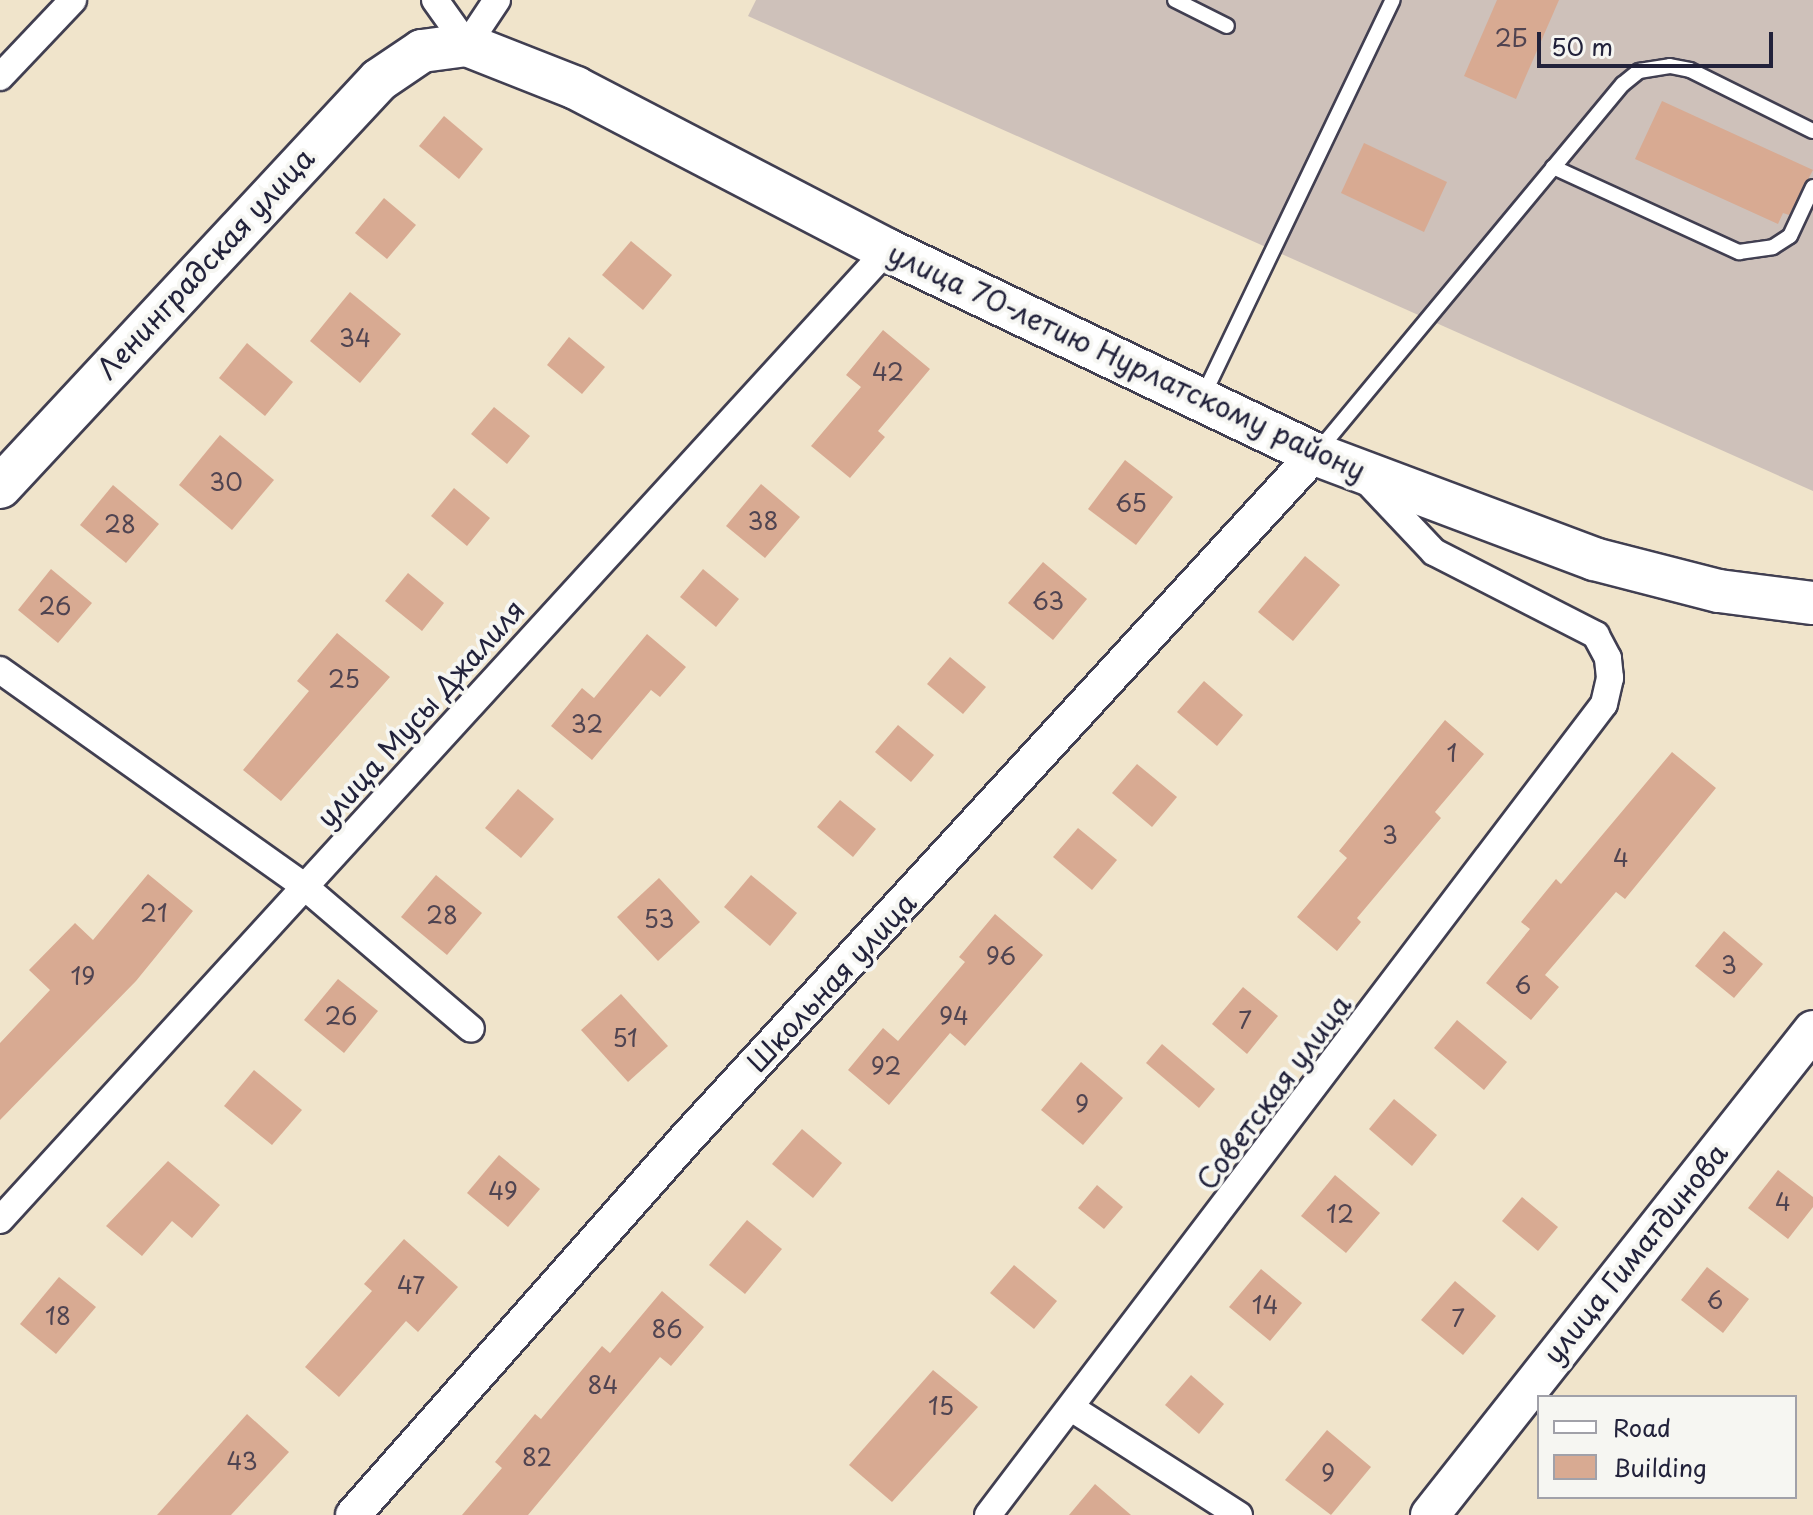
<!DOCTYPE html>
<meta charset="utf-8">
<style>
body{margin:0}
#map{position:relative;width:1813px;height:1515px;overflow:hidden;background:#f0e4cb;font-family:"Playpen Sans",sans-serif}
div>[style]{position:absolute}
[style*='--x']{left:calc(var(--x)*1px);top:calc(var(--y)*1px);width:calc(var(--w)*1px);rotate:calc(var(--a)*1deg)}
.industrial>*{inset:0;background:#cec1ba}
.building>*{inset:0;background:#d8aa92}
.roads{filter:drop-shadow(2px 0 #413f51) drop-shadow(-2px 0 #413f51) drop-shadow(0 2px #413f51) drop-shadow(0 -2px #413f51)}
.service>*{height:14px;margin:-7px;padding:0 7px;transform-origin:7px;border-radius:7px;background:#fff}
.minor>*{height:26px;margin:-13px;padding:0 13px;transform-origin:13px;border-radius:13px;background:#fff}
.tertiary>*{height:34px;margin:-17px;padding:0 17px;transform-origin:17px;border-radius:17px;background:#fff}
.secondary>*{height:38px;margin:-19px;padding:0 19px;transform-origin:19px;border-radius:19px;background:#fff}
.primary>*{height:42px;margin:-21px;padding:0 21px;transform-origin:21px;border-radius:21px;background:#fff}
span{translate:-50% -50%;white-space:nowrap;text-align:center;line-height:1.15;-webkit-text-stroke:8px #f6f6f2;paint-order:stroke}
.number-label{font-size:24px;color:#504451}
.number-label span{-webkit-text-stroke-width:0}
.street-label{font-size:28px;color:#22223b}
.legend{position:absolute;left:1537px;top:1395px;width:260px;height:104px;box-sizing:border-box;background:#f6f6f2;border:2px solid #a1a1a9;margin:0;padding:10px 14px;list-style:none;font-size:24px;color:#22223b}
.legend li{display:flex;align-items:center;gap:16px;height:40px}
.legend b{width:40px;border:2px solid #a1a1a9}
.scale{position:absolute;left:1537px;top:32px;width:236px;height:36px;box-sizing:border-box;border:4px solid #22223b;border-top:0;padding-left:10px;font-size:24px;line-height:28px;white-space:nowrap;color:#22223b;-webkit-text-stroke:6px #f6f6f2;paint-order:stroke}
</style>
<div id="map">
<div class="industrial">
<i style="clip-path:polygon(756px 0,1813px 0,1813px 491px,748px 16px)"></i>
</div>
<div class="building">
<i style="clip-path:polygon(1497px 0,1559px 0,1516px 99px,1464px 76px)"></i>
<i style="clip-path:polygon(1662px 101px,1813px 170px,1789px 215px,1783px 213px,1778px 224px,1635px 159px)"></i>
<i style="clip-path:polygon(444px 116px,483px 149px,459px 179px,419px 146px)"></i>
<i style="clip-path:polygon(1364px 143px,1447px 182px,1424px 232px,1341px 193px)"></i>
<i style="clip-path:polygon(384px 198px,416px 225px,387px 259px,355px 233px)"></i>
<i style="clip-path:polygon(631px 241px,672px 275px,643px 310px,602px 275px)"></i>
<i style="clip-path:polygon(350px 292px,401px 334px,360px 383px,310px 341px)"></i>
<i style="clip-path:polygon(883px 330px,930px 369px,878px 431px,885px 437px,850px 478px,811px 446px,861px 387px,846px 375px)"></i>
<i style="clip-path:polygon(569px 337px,605px 367px,582px 394px,547px 365px)"></i>
<i style="clip-path:polygon(247px 343px,293px 382px,265px 416px,219px 378px)"></i>
<i style="clip-path:polygon(494px 407px,530px 436px,507px 464px,471px 434px)"></i>
<i style="clip-path:polygon(220px 435px,274px 480px,232px 530px,179px 485px)"></i>
<i style="clip-path:polygon(1125px 460px,1173px 497px,1136px 545px,1088px 509px)"></i>
<i style="clip-path:polygon(761px 484px,800px 517px,765px 558px,726px 526px)"></i>
<i style="clip-path:polygon(113px 485px,159px 524px,126px 563px,80px 525px)"></i>
<i style="clip-path:polygon(454px 488px,490px 518px,467px 546px,431px 516px)"></i>
<i style="clip-path:polygon(1305px 556px,1340px 585px,1293px 641px,1258px 612px)"></i>
<i style="clip-path:polygon(1043px 562px,1087px 599px,1053px 640px,1008px 603px)"></i>
<i style="clip-path:polygon(51px 569px,92px 603px,58px 643px,18px 610px)"></i>
<i style="clip-path:polygon(703px 569px,739px 599px,716px 627px,680px 597px)"></i>
<i style="clip-path:polygon(408px 573px,444px 603px,422px 631px,385px 601px)"></i>
<i style="clip-path:polygon(337px 633px,390px 677px,281px 801px,243px 770px,309px 691px,297px 681px)"></i>
<i style="clip-path:polygon(647px 634px,686px 667px,660px 697px,651px 690px,592px 760px,551px 726px,582px 688px,594px 698px)"></i>
<i style="clip-path:polygon(950px 657px,986px 687px,963px 714px,927px 684px)"></i>
<i style="clip-path:polygon(1204px 681px,1243px 715px,1217px 746px,1177px 712px)"></i>
<i style="clip-path:polygon(1445px 720px,1484px 754px,1435px 812px,1441px 818px,1357px 918px,1361px 922px,1337px 951px,1297px 917px,1347px 858px,1339px 851px)"></i>
<i style="clip-path:polygon(898px 725px,934px 755px,911px 782px,875px 752px)"></i>
<i style="clip-path:polygon(1672px 752px,1716px 788px,1625px 899px,1616px 892px,1545px 975px,1559px 987px,1531px 1020px,1486px 983px,1530px 929px,1521px 922px,1556px 879px,1561px 884px)"></i>
<i style="clip-path:polygon(1137px 764px,1177px 797px,1152px 827px,1112px 793px)"></i>
<i style="clip-path:polygon(518px 789px,554px 819px,521px 858px,485px 828px)"></i>
<i style="clip-path:polygon(840px 800px,876px 829px,853px 857px,817px 827px)"></i>
<i style="clip-path:polygon(1078px 828px,1117px 860px,1092px 890px,1053px 857px)"></i>
<i style="clip-path:polygon(148px 874px,193px 911px,136px 981px,0 1120px,0 1043px,50px 990px,29px 970px,75px 923px,93px 940px)"></i>
<i style="clip-path:polygon(436px 875px,482px 913px,447px 955px,401px 917px)"></i>
<i style="clip-path:polygon(751px 875px,797px 913px,770px 946px,724px 907px)"></i>
<i style="clip-path:polygon(659px 878px,700px 922px,658px 961px,617px 917px)"></i>
<i style="clip-path:polygon(995px 914px,1043px 955px,965px 1046px,950px 1033px,889px 1105px,848px 1070px,883px 1028px,898px 1041px,965px 962px,959px 957px)"></i>
<i style="clip-path:polygon(1724px 931px,1763px 964px,1734px 998px,1695px 966px)"></i>
<i style="clip-path:polygon(338px 979px,378px 1011px,344px 1053px,304px 1020px)"></i>
<i style="clip-path:polygon(1243px 987px,1278px 1016px,1247px 1054px,1212px 1024px)"></i>
<i style="clip-path:polygon(621px 994px,668px 1046px,628px 1082px,581px 1030px)"></i>
<i style="clip-path:polygon(1457px 1020px,1507px 1062px,1484px 1090px,1434px 1048px)"></i>
<i style="clip-path:polygon(1162px 1044px,1215px 1089px,1199px 1108px,1146px 1063px)"></i>
<i style="clip-path:polygon(1081px 1062px,1123px 1098px,1083px 1145px,1041px 1110px)"></i>
<i style="clip-path:polygon(254px 1070px,302px 1110px,272px 1145px,224px 1106px)"></i>
<i style="clip-path:polygon(1394px 1099px,1437px 1135px,1412px 1166px,1369px 1129px)"></i>
<i style="clip-path:polygon(802px 1129px,842px 1163px,813px 1198px,772px 1164px)"></i>
<i style="clip-path:polygon(499px 1155px,540px 1189px,508px 1227px,467px 1193px)"></i>
<i style="clip-path:polygon(168px 1161px,220px 1205px,192px 1238px,172px 1221px,142px 1256px,106px 1226px)"></i>
<i style="clip-path:polygon(1778px 1170px,1813px 1197px,1813px 1207px,1788px 1239px,1748px 1208px)"></i>
<i style="clip-path:polygon(1335px 1175px,1380px 1213px,1346px 1253px,1301px 1216px)"></i>
<i style="clip-path:polygon(1097px 1185px,1123px 1207px,1104px 1229px,1078px 1208px)"></i>
<i style="clip-path:polygon(1522px 1197px,1558px 1227px,1538px 1251px,1502px 1221px)"></i>
<i style="clip-path:polygon(747px 1220px,782px 1249px,745px 1294px,709px 1265px)"></i>
<i style="clip-path:polygon(404px 1239px,458px 1287px,418px 1332px,406px 1321px,339px 1397px,305px 1367px,372px 1291px,364px 1284px)"></i>
<i style="clip-path:polygon(1014px 1265px,1057px 1301px,1034px 1329px,990px 1293px)"></i>
<i style="clip-path:polygon(1707px 1267px,1749px 1299px,1723px 1333px,1681px 1300px)"></i>
<i style="clip-path:polygon(1261px 1269px,1302px 1303px,1270px 1341px,1229px 1307px)"></i>
<i style="clip-path:polygon(59px 1277px,96px 1307px,56px 1354px,20px 1324px)"></i>
<i style="clip-path:polygon(1455px 1281px,1496px 1316px,1463px 1355px,1421px 1320px)"></i>
<i style="clip-path:polygon(662px 1291px,704px 1327px,671px 1366px,660px 1357px,528px 1515px,462px 1515px,502px 1468px,495px 1462px,535px 1414px,541px 1419px,602px 1346px,610px 1353px)"></i>
<i style="clip-path:polygon(933px 1370px,978px 1407px,892px 1502px,849px 1465px)"></i>
<i style="clip-path:polygon(1191px 1375px,1224px 1404px,1199px 1434px,1165px 1405px)"></i>
<i style="clip-path:polygon(247px 1414px,289px 1452px,231px 1515px,157px 1515px)"></i>
<i style="clip-path:polygon(1327px 1430px,1371px 1467px,1331px 1515px,1285px 1480px)"></i>
<i style="clip-path:polygon(1095px 1484px,1131px 1515px,1069px 1515px)"></i>
</div>
<div class="roads">
<div class="service">
<i style="--x:1175;--y:0;--w:58;--a:26.6"></i>
<i style="--x:1553;--y:167;--w:205;--a:24.6"></i>
<i style="--x:1739;--y:252;--w:34;--a:-8"></i>
<i style="--x:1773;--y:247;--w:20;--a:-33"></i>
<i style="--x:1790;--y:236;--w:54;--a:-64.9"></i>
<i style="--x:1203;--y:396;--w:439;--a:-64.4"></i>
<i style="--x:1318;--y:451;--w:477;--a:-50.3"></i>
<i style="--x:1623;--y:84;--w:21;--a:-39"></i>
<i style="--x:1639;--y:71;--w:31;--a:-9"></i>
<i style="--x:1670;--y:66;--w:20;--a:11"></i>
<i style="--x:1690;--y:70;--w:137;--a:26.4"></i>
</div>
<div class="minor">
<i style="--x:435;--y:0;--w:55;--a:54.6"></i>
<i style="--x:467;--y:45;--w:54;--a:-56.3"></i>
<i style="--x:0;--y:77;--w:106;--a:-46.5"></i>
<i style="--x:0;--y:670;--w:374;--a:35.4"></i>
<i style="--x:305;--y:887;--w:218;--a:40.5"></i>
<i style="--x:0;--y:1220;--w:1314;--a:-47.56"></i>
<i style="--x:1073;--y:1409;--w:197;--a:32.6"></i>
<i style="--x:988;--y:1515;--w:1018;--a:-52.78"></i>
<i style="--x:1604;--y:704;--w:27;--a:-77"></i>
<i style="--x:1610;--y:678;--w:20;--a:-96"></i>
<i style="--x:1608;--y:658;--w:26;--a:-118"></i>
<i style="--x:1596;--y:635;--w:182;--a:-152.9"></i>
<i style="--x:1434;--y:552;--w:103;--a:-133.4"></i>
</div>
<div class="tertiary">
<i style="--x:353;--y:1515;--w:501;--a:-48.48"></i>
<i style="--x:685;--y:1140;--w:931;--a:-47.44"></i>
</div>
<div class="secondary">
<i style="--x:1430;--y:1515;--w:618;--a:-51.7"></i>
</div>
<div class="primary">
<i style="--x:0;--y:487;--w:556;--a:-47.04"></i>
<i style="--x:379;--y:80;--w:52;--a:-34"></i>
<i style="--x:422;--y:51;--w:45;--a:-7.6"></i>
<i style="--x:467;--y:45;--w:117;--a:21.5"></i>
<i style="--x:576;--y:88;--w:351;--a:27.5"></i>
<i style="--x:887;--y:250;--w:474;--a:25.5"></i>
<i style="--x:1315;--y:454;--w:298;--a:20.6"></i>
<i style="--x:1594;--y:559;--w:129;--a:14.4"></i>
<i style="--x:1719;--y:591;--w:95;--a:7.3"></i>
</div>
</div>
<div class="number-label">
<span style="left:1511px;top:38px">2Б</span>
<span style="left:355px;top:338px">34</span>
<span style="left:888px;top:372px">42</span>
<span style="left:226px;top:482px">30</span>
<span style="left:1131px;top:503px">65</span>
<span style="left:763px;top:521px">38</span>
<span style="left:120px;top:524px">28</span>
<span style="left:1048px;top:601px">63</span>
<span style="left:55px;top:606px">26</span>
<span style="left:344px;top:679px">25</span>
<span style="left:587px;top:724px">32</span>
<span style="left:1452px;top:753px">1</span>
<span style="left:1390px;top:835px">3</span>
<span style="left:1621px;top:858px">4</span>
<span style="left:154px;top:913px">21</span>
<span style="left:442px;top:915px">28</span>
<span style="left:659px;top:919px">53</span>
<span style="left:1001px;top:956px">96</span>
<span style="left:1729px;top:965px">3</span>
<span style="left:83px;top:976px">19</span>
<span style="left:1523px;top:985px">6</span>
<span style="left:341px;top:1016px">26</span>
<span style="left:954px;top:1016px">94</span>
<span style="left:1245px;top:1020px">7</span>
<span style="left:625px;top:1038px">51</span>
<span style="left:886px;top:1066px">92</span>
<span style="left:1082px;top:1104px">9</span>
<span style="left:503px;top:1191px">49</span>
<span style="left:1783px;top:1202px">4</span>
<span style="left:1340px;top:1214px">12</span>
<span style="left:411px;top:1285px">47</span>
<span style="left:1715px;top:1300px">6</span>
<span style="left:1265px;top:1305px">14</span>
<span style="left:58px;top:1316px">18</span>
<span style="left:1458px;top:1318px">7</span>
<span style="left:667px;top:1329px">86</span>
<span style="left:603px;top:1385px">84</span>
<span style="left:941px;top:1406px">15</span>
<span style="left:537px;top:1457px">82</span>
<span style="left:242px;top:1461px">43</span>
<span style="left:1328px;top:1473px">9</span>
</div>
<div class="street-label">
<span style="left:205px;top:263px;rotate:-47deg">Ленинградская улица</span>
<span style="left:1127px;top:361px;rotate:25deg">улица 70-летию Нурлатскому району</span>
<span style="left:420px;top:713px;rotate:-48deg">улица Мусы Джалиля</span>
<span style="left:831px;top:982px;rotate:-47deg">Школьная улица</span>
<span style="left:1273px;top:1092px;rotate:-53deg">Советская улица</span>
<span style="left:1635px;top:1253px;rotate:-51deg">улица Гиматдинова</span>
</div>
<ul class="legend">
<li><b style="height:10px;background:#fff"></b>Road</li>
<li><b style="height:22px;background:#d8aa92"></b>Building</li>
</ul>
<div class="scale">50 m</div>
</div>
